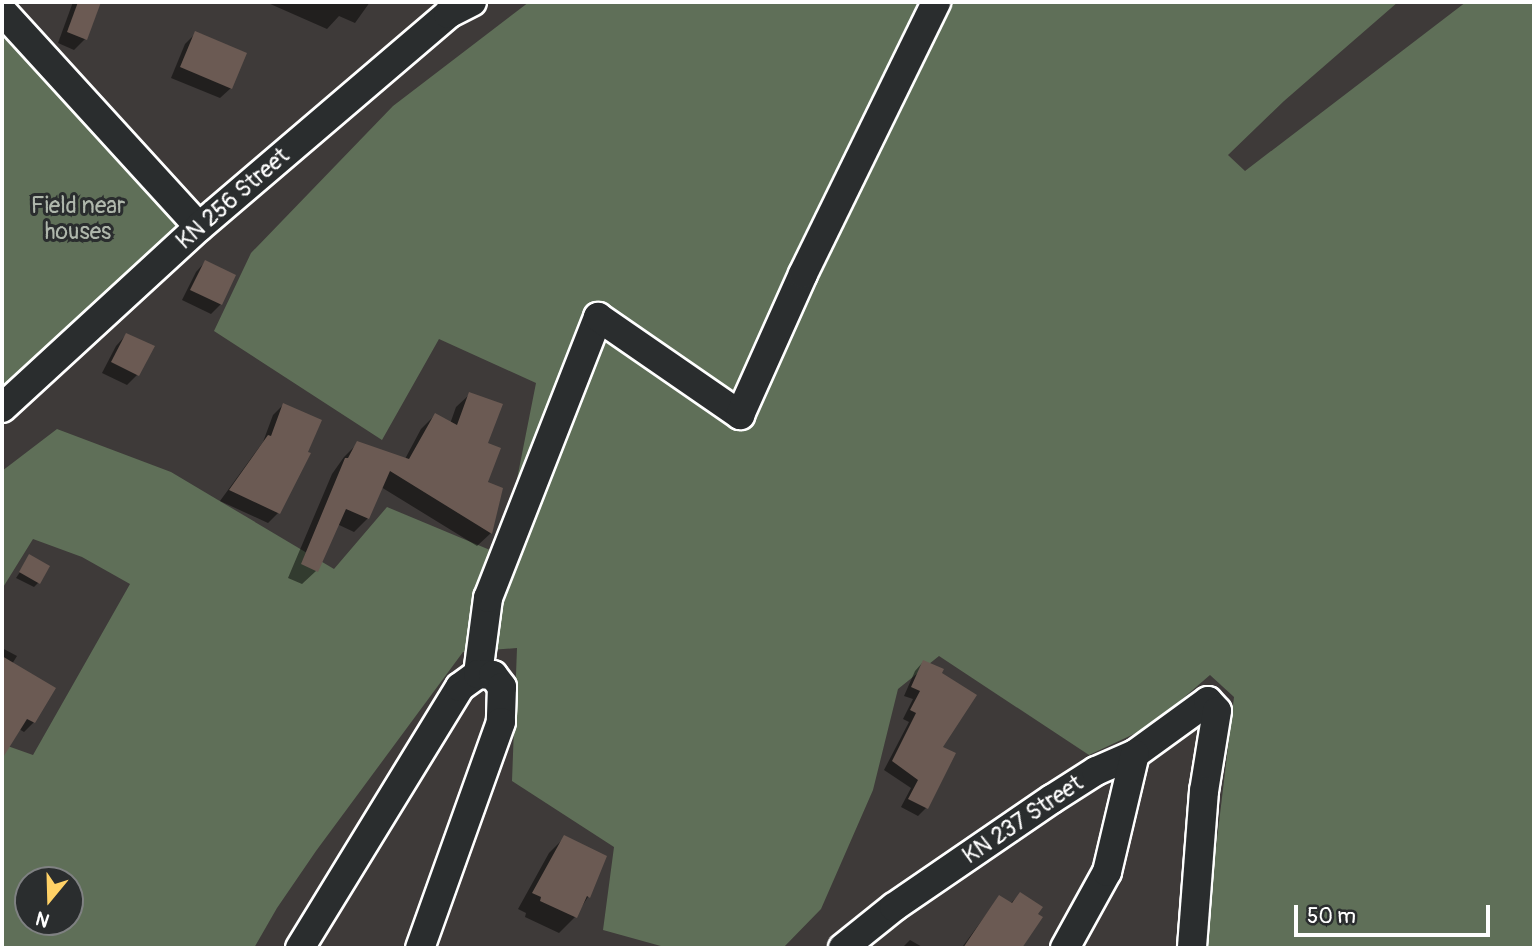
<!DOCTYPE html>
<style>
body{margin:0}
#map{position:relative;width:1536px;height:950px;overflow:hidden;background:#3e3a39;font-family:Pangolin,sans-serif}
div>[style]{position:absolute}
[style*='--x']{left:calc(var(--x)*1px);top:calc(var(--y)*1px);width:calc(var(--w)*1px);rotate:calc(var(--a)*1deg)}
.green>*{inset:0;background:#5f6f58}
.shadow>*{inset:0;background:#0007}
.building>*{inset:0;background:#6b5a53}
.roads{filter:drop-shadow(2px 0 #fff) drop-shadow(-2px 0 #fff) drop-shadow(0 2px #fff) drop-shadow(0 -2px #fff)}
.minor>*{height:28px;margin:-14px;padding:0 14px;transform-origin:14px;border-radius:14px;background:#2a2d2e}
span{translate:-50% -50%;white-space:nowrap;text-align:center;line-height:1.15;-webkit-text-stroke:6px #2a2d2e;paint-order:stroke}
.street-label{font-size:23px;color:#fff}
.park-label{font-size:23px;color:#afb7ac}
.frame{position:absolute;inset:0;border:4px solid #fff;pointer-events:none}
.north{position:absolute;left:14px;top:866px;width:70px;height:70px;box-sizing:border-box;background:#2a2d2e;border:2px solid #7f8182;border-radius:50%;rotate:199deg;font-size:19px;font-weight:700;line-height:28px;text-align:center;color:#fff}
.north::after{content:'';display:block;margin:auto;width:24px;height:32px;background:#ffd166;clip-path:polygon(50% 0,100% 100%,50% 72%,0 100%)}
.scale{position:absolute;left:1294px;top:905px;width:196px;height:32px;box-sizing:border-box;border:4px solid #fff;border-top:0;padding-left:9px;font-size:21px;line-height:24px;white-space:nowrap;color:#fff;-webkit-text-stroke:5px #2a2d2e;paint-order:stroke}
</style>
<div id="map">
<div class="green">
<i style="clip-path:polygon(evenodd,529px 2px,1398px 2px,1284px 101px,1228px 155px,1245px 171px,1466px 2px,1534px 2px,1534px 948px,1204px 948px,1234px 697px,1210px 675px,1151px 726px,1089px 755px,939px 656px,898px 689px,873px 790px,821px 909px,783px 948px,668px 948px,603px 930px,614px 847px,512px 781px,517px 648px,463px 652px,316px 851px,277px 908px,254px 948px,2px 948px,2px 744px,33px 755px,130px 584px,82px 557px,33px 539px,2px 589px,2px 471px,57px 429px,171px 472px,334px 569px,387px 507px,502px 555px,536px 383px,439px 339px,382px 440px,214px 331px,251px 253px,393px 106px,529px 2px,28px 880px,70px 880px,70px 922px,28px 922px,28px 880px)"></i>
<i style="clip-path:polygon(2px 31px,186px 222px,2px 399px)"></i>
</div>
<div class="shadow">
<i style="clip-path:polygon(73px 2px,99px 2px,85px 39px,74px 50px,58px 43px)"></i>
<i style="clip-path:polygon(370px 2px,355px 23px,339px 16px,327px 29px,268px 3px)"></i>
<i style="clip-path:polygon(196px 33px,231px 88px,220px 98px,171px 78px,185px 44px)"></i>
<i style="clip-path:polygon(205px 262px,221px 304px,211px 314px,182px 300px,196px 272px)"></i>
<i style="clip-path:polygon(126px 335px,137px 375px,127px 385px,102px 373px,116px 346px)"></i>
<i style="clip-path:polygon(470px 394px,486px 444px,491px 533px,477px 546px,381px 487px,368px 518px,354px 532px,337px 524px,316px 571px,302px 584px,288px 578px,332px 474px,344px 457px,358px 443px,405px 459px,421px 429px,435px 415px,450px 424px,456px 407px)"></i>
<i style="clip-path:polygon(283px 405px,279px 512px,268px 523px,220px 501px,263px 442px,273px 415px)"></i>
<i style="clip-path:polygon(30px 557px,39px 582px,34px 587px,16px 578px)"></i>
<i style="clip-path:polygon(2px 648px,17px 656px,12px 664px,54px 689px,34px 722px,24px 732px,19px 729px,2px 754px)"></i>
<i style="clip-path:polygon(923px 662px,940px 748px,926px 808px,918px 816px,901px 807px,911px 788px,884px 770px,909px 722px,903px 719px,913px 699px,904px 696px,915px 671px)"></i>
<i style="clip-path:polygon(565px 837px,605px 857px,588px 897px,575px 917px,559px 933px,525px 917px,526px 913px,518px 909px,549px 853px)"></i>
<i style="clip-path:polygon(1020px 894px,1040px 917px,1020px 948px,963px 946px,999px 897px,1010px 904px)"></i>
<i style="clip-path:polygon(910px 940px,924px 948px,902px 948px)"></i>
</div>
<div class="building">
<i style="clip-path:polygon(78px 2px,101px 2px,87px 40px,67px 32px)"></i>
<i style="clip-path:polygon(195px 31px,247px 53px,232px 89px,180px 67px)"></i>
<i style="clip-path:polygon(205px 260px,236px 275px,222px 305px,190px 290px)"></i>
<i style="clip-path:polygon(126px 333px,155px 346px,139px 376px,111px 362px)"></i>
<i style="clip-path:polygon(469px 392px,503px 404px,488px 443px,501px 448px,488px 482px,503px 488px,492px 534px,390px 471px,369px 519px,346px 509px,318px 572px,301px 564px,345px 458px,348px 458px,357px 441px,409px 459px,435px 413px,457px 425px)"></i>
<i style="clip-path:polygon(283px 403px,322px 420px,308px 452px,311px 453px,280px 514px,229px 490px,268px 435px,271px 436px)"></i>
<i style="clip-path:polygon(29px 554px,50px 566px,40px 584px,19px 572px)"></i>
<i style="clip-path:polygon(2px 656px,56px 688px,35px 723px,27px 719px,2px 759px)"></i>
<i style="clip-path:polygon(923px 660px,944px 669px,942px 673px,977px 695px,943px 747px,956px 753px,928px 809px,908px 799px,918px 780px,892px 761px,916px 713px,910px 710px,920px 691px,911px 687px)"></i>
<i style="clip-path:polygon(564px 835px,607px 856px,590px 898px,587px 896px,577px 918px,540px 901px,541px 897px,532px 893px)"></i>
<i style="clip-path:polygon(1020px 892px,1043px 907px,1038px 914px,1043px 917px,1022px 948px,963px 948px,999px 895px,1012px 903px)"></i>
</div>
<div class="roads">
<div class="minor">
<i style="--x:2;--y:11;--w:292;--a:47.6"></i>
<i style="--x:2;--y:408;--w:268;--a:-42.6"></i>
<i style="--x:199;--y:227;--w:328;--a:-40.5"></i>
<i style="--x:448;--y:14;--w:27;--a:-27"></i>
<i style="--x:478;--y:674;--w:77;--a:-82.5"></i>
<i style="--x:488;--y:598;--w:302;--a:-68.6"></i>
<i style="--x:598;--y:317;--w:173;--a:34.6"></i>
<i style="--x:740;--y:415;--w:154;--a:-65.9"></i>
<i style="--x:803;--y:274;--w:303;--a:-63.9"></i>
<i style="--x:300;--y:948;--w:306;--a:-58.5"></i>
<i style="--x:460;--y:687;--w:22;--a:-36"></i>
<i style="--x:478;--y:674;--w:15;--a:4"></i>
<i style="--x:493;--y:675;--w:15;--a:53"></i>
<i style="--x:502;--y:687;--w:35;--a:92"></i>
<i style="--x:501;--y:722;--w:240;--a:109.7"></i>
<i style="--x:843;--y:948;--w:65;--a:-38.8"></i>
<i style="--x:894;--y:907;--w:191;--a:-34.4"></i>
<i style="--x:1052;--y:799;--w:52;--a:-32.5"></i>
<i style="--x:1096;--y:771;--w:43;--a:-23.6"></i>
<i style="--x:1135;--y:754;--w:90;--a:-36"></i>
<i style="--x:1208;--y:701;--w:13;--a:48"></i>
<i style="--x:1217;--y:711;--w:81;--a:99.2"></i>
<i style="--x:1204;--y:791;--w:157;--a:94.4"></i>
<i style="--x:1065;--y:948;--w:87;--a:-61.1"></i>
<i style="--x:1107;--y:872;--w:121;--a:-76.7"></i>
</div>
</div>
<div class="street-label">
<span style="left:233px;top:199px;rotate:-41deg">KN 256 Street</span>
<span style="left:1023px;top:820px;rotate:-34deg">KN 237 Street</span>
</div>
<div class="park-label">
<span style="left:78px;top:219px">Field near<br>houses</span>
</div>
<div class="frame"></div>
<div class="north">N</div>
<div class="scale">50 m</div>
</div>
